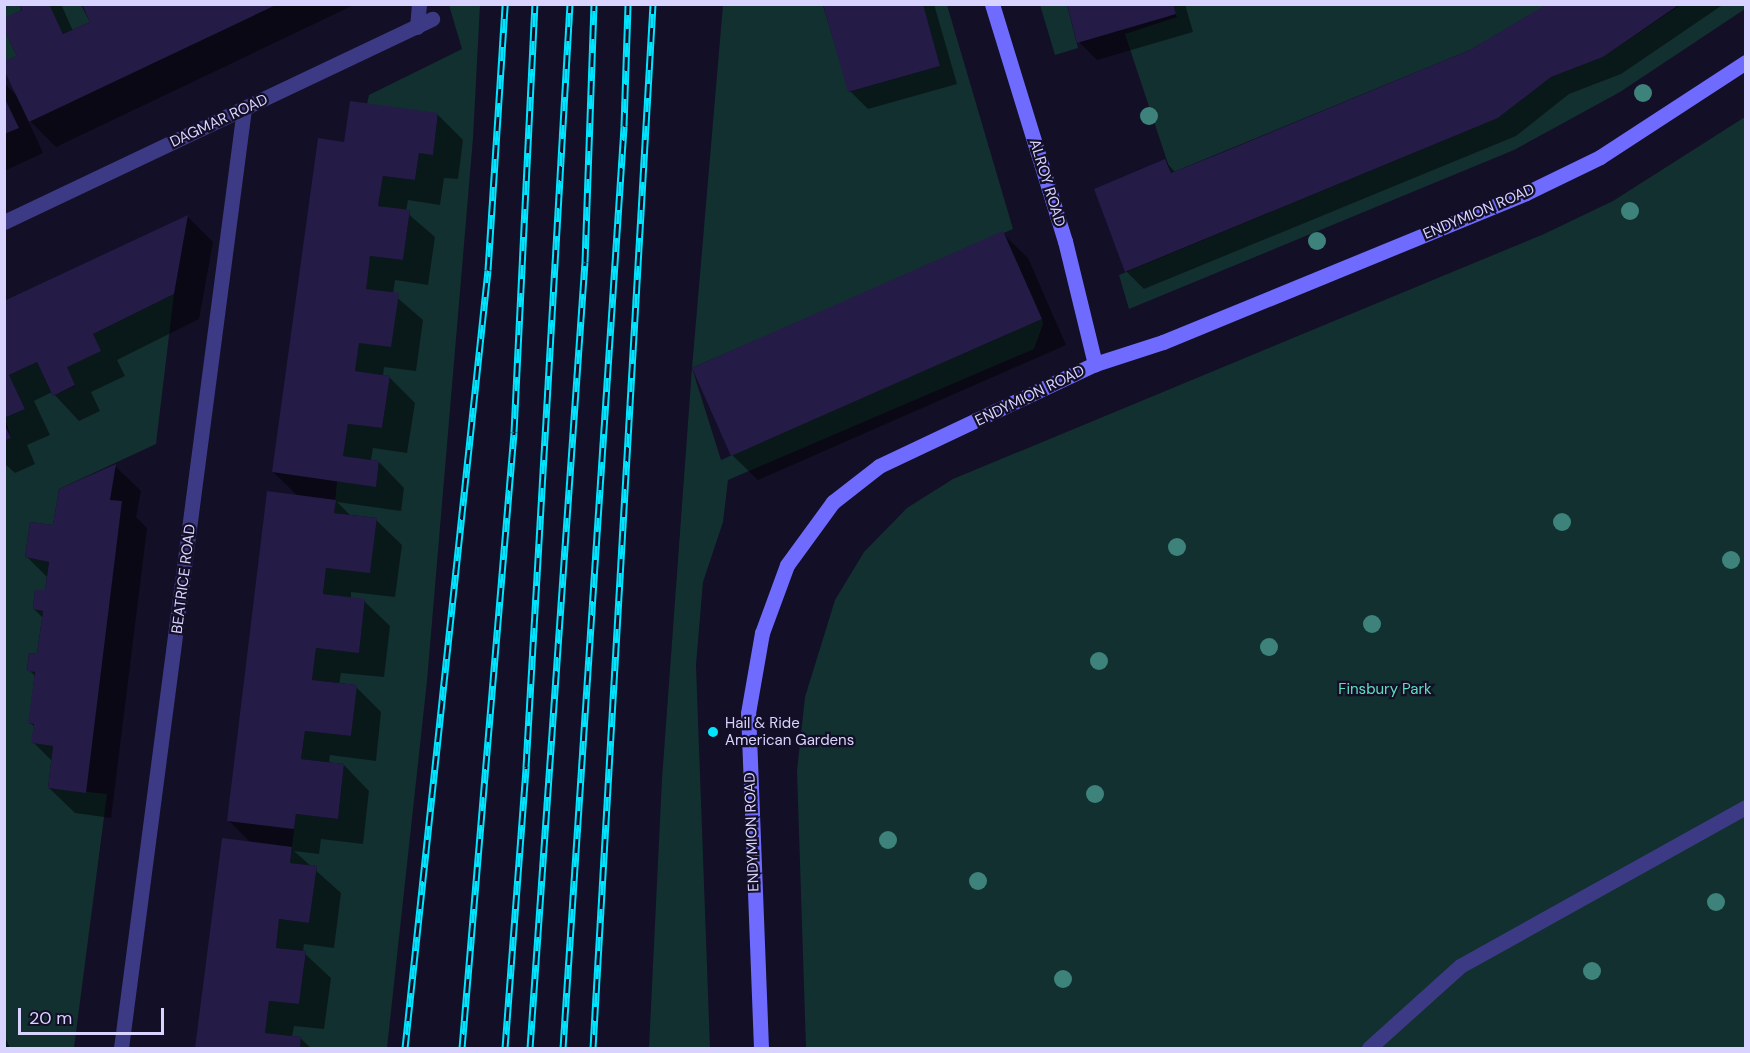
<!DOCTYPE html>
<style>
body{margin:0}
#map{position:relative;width:1750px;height:1053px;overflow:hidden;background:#130f26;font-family:"DM Sans",sans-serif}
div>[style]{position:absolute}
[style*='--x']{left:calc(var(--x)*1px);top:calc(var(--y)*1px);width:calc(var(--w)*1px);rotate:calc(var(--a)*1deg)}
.green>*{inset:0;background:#12302f}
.shadow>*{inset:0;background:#0007}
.building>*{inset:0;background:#241b47}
.lane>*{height:15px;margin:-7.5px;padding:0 7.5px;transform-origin:7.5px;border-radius:7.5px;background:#3d3a85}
.street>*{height:15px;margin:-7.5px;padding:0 7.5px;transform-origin:7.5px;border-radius:7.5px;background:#3d3a85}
.secondary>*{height:15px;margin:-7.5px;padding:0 7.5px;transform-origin:7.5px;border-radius:7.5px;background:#6f6bff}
.rail>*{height:7px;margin-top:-3.5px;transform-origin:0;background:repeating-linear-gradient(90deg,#130f26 0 14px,#00e5ff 0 28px);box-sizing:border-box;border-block:2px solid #00e5ff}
.trees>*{width:18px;height:18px;margin:-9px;border-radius:50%;background:#3d827b}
.dots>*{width:16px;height:16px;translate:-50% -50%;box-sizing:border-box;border:3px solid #130f26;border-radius:50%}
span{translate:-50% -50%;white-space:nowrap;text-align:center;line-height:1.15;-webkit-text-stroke:4.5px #130f26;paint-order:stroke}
.street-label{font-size:15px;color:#d9d4ff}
.park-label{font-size:15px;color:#5fe0c0}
.poi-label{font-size:15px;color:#d9d4ff}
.left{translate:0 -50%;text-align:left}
.frame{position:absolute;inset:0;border:6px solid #d9d4ff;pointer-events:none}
.scale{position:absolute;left:18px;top:1008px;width:146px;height:27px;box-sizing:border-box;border:3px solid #d9d4ff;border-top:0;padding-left:8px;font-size:18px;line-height:21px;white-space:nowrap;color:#d9d4ff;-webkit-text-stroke:4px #130f26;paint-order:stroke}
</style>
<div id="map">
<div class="green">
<i style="clip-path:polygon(5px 5px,19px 5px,22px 10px,5px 18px)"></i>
<i style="clip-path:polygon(49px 5px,81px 5px,90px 22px,63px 34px)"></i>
<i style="clip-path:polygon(449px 5px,480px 5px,473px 138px,427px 681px,387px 1048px,300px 1048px,301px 1037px,265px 1033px,269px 1001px,299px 1004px,306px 951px,276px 948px,279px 919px,309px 923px,317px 866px,290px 863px,296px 814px,338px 819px,341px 793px,344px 764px,301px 759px,305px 731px,351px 736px,356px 685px,312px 680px,316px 648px,359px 652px,365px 600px,323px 594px,326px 568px,370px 572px,377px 518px,334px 513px,337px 481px,376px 486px,379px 461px,343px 456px,348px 424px,382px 428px,390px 376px,355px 371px,370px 256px,403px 260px,410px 211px,378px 206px,383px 176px,415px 180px,419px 153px,433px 154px,438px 114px,367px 104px,369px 95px,462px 49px)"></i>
<i style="clip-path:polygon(723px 5px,823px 5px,849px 92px,940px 66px,923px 5px,947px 5px,1013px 229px,692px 368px,721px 460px,1042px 319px,1043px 324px,1034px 349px,728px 480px,723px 522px,703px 582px,696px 665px,710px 1048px,649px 1048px,662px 779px,692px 368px)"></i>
<i style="clip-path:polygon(1040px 5px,1067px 5px,1078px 48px,1055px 55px)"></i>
<i style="clip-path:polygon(1173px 5px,1547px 5px,1470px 50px,1171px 173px,1125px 34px,1177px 17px)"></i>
<i style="clip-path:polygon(1680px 5px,1745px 5px,1745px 9px,1620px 92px,1514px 150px,1129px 309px,1119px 275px,1498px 118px,1551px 77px,1603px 57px)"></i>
<i style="clip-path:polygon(4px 29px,17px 56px,5px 61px,4px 61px)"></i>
<i style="clip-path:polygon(1745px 117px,1745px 1048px,806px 1048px,797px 771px,805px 697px,835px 600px,864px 552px,907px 508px,953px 479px,1544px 234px,1613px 201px)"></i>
<i style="clip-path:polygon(174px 294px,156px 444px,59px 489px,53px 525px,30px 522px,25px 557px,49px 562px,45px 590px,35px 590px,33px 609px,43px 611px,37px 654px,29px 653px,27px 670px,35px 672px,29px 723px,34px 724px,32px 743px,53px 746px,48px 788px,107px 794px,74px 1048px,5px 1048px,4px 441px,11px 438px,5px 418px,25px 409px,9px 375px,37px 362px,53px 396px,75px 386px,67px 367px,93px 334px)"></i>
</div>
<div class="shadow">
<i style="clip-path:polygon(21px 4px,61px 4px,73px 31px,92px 22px,83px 4px,356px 4px,56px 147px,27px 118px,43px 153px,4px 171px,4px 83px,18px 97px)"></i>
<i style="clip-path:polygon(824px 4px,934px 4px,957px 84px,868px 109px,850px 91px)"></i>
<i style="clip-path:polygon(1068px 4px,1185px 4px,1193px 32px,1097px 60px,1079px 42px)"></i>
<i style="clip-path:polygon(1551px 4px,1724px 4px,1621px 74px,1569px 94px,1516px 136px,1144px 289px,1126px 271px,1165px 161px,1176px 173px,1470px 51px)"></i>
<i style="clip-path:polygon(438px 115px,463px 140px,458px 179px,444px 178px,440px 205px,408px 200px,406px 212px,435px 237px,428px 285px,395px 280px,393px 294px,423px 320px,416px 371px,384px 367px,383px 376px,389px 377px,415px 403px,407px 453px,373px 448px,371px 460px,379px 462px,404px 488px,401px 511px,337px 502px,352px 517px,376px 520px,402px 545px,395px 597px,351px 592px,351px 599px,364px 601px,390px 626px,384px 677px,341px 673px,339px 685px,356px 687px,381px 712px,376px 761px,330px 755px,329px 764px,344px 765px,369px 791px,363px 844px,321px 839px,319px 854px,294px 851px,341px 893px,334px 948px,304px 944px,303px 952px,331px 978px,324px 1029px,294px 1026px,292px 1037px,300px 1038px,311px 1048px,197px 1048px,223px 840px,252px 844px,229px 821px,298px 496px,273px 472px,345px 144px)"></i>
<i style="clip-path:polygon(188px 217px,213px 242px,199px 319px,117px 360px,125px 376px,91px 392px,100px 411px,79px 421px,52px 392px,34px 401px,50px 435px,27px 445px,35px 464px,15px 473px,4px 463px,4px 303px)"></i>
<i style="clip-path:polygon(1002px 233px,1028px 258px,1066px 345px,758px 480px,732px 455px)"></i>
<i style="clip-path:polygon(115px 466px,141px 491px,136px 517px,147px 528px,111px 818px,75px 813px,49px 788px,53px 762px,33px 742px,35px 727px,30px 723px,36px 677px,29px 670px,38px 656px,43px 618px,34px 609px,46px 592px,48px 578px,27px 557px)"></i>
<i style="clip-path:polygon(4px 1035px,10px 1048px,4px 1048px)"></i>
</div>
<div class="building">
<i style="clip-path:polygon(19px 4px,49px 4px,63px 34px,90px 22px,82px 4px,278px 4px,29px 122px,4px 70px,4px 61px,17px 56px,4px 29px,4px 18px,22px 10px)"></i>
<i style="clip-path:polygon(823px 4px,923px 4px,940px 66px,848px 92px)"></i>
<i style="clip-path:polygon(1067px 4px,1173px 4px,1176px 14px,1077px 43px)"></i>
<i style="clip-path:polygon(1547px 4px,1680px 4px,1603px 57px,1551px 77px,1498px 118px,1125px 272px,1094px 189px,1165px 159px,1171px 173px,1219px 154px,1470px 50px)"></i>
<i style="clip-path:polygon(4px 97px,19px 128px,4px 134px)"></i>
<i style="clip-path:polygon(350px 101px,438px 113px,433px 155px,419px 153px,415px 180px,383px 176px,378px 206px,410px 210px,403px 260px,370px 256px,368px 274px,366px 289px,399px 293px,391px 347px,359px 343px,355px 371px,390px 376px,382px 428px,348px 424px,343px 456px,379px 461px,376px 487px,272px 472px,318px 138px,344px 142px)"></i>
<i style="clip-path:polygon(188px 215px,174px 294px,93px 334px,101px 351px,67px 367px,75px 385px,53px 396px,37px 362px,9px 375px,25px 409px,4px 418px,4px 301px)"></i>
<i style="clip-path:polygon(1003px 231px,1042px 319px,731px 456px,692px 368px)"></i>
<i style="clip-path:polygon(4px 424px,11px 438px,4px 441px)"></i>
<i style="clip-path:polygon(116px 464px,110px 500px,122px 501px,86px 793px,48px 788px,53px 746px,31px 743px,34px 724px,28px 723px,35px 672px,27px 671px,29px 653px,37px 654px,43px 611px,33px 609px,35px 590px,45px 590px,49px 562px,25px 557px,30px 522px,53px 525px,59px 489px)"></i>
<i style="clip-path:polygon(267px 491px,336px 500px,334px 513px,377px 518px,370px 573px,326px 568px,323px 594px,365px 599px,359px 653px,316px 648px,312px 680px,357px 685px,351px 736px,305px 731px,301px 759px,344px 764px,338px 819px,296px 814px,294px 829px,227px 821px)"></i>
<i style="clip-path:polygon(222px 838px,292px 847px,290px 863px,317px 866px,309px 923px,279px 919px,276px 948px,306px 951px,299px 1004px,269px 1001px,265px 1033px,301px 1037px,300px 1048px,195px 1048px)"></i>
</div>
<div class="lane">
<i style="--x:417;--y:27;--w:23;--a:-85"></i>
<i style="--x:1369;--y:1048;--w:122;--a:-42"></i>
<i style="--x:1460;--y:966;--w:327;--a:-29.1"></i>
</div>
<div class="street">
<i style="--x:4;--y:222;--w:474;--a:-25.4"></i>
<i style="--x:121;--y:1048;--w:947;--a:-82.54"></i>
</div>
<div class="secondary">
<i style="--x:992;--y:4;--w:248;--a:72.9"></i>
<i style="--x:1065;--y:241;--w:127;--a:76.3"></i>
<i style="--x:761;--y:1048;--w:335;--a:-92.2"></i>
<i style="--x:748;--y:713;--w:81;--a:-80.1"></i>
<i style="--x:762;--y:633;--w:72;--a:-69.8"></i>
<i style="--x:787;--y:565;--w:78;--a:-53.9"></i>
<i style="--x:833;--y:502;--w:58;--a:-38"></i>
<i style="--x:879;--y:466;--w:239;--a:-25.3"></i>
<i style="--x:1095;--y:364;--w:71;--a:-17.9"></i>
<i style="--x:1163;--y:342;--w:392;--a:-22.3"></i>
<i style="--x:1526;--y:193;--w:82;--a:-25.9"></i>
<i style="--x:1600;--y:157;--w:174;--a:-33.1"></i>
</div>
<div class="rail">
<i style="--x:405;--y:1048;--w:782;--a:-83.91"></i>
<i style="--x:488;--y:270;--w:267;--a:-86.3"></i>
<i style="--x:462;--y:1048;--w:618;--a:-85.17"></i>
<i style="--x:514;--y:432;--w:429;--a:-87.2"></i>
<i style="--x:505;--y:1048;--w:282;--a:-85.7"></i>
<i style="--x:526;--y:767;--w:764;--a:-86.7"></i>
<i style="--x:530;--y:1048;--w:788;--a:-86"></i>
<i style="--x:585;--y:262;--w:258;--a:-88"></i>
<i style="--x:563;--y:1048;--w:924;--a:-86.21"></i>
<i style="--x:624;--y:126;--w:122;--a:-88.1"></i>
<i style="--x:593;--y:1048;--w:1046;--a:-86.71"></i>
</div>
<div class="trees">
<i style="left:1643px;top:93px"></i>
<i style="left:1149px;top:116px"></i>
<i style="left:1630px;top:211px"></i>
<i style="left:1317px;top:241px"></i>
<i style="left:1562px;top:522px"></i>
<i style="left:1177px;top:547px"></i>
<i style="left:1731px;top:560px"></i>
<i style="left:1372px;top:624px"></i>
<i style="left:1269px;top:647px"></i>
<i style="left:1099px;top:661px"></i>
<i style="left:1095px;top:794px"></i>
<i style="left:888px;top:840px"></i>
<i style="left:978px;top:881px"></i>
<i style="left:1716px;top:902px"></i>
<i style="left:1592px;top:971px"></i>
<i style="left:1063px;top:979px"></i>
</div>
<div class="dots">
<i style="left:713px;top:732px;background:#00e5ff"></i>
</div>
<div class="street-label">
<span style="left:219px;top:121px;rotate:-25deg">DAGMAR ROAD</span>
<span style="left:1047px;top:183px;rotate:73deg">ALROY ROAD</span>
<span style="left:1479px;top:212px;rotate:-23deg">ENDYMION ROAD</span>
<span style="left:1030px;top:396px;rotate:-26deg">ENDYMION ROAD</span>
<span style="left:184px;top:579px;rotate:-83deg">BEATRICE ROAD</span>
<span style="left:752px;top:832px;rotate:-92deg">ENDYMION ROAD</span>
</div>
<div class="park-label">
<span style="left:1385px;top:690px">Finsbury Park</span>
</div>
<div class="poi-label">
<span class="left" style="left:725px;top:732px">Hail &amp; Ride<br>American Gardens</span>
</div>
<div class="frame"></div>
<div class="scale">20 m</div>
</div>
